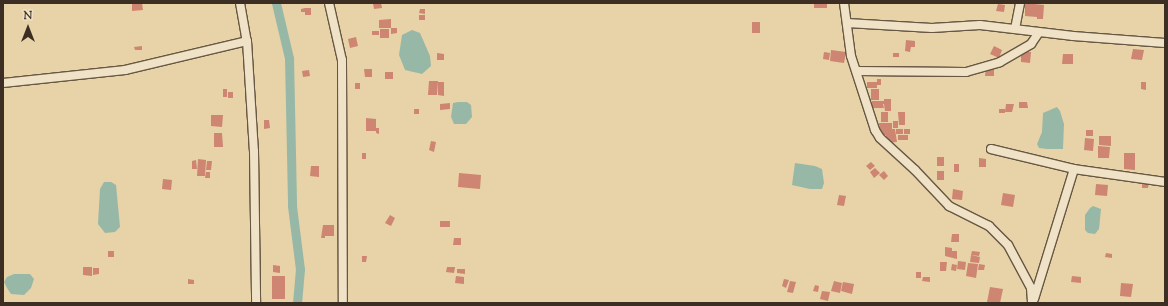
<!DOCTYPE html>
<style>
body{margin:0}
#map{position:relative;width:1168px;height:306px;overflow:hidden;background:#e7d3a7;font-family:"Sorts Mill Goudy",serif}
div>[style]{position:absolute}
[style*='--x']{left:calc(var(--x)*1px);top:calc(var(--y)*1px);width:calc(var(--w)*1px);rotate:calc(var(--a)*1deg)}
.water>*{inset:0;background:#97b8a6}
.canal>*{height:9px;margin:-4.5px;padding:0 4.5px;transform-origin:4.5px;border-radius:4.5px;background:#97b8a6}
.building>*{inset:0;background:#ce8572}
.roads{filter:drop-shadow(1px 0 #675743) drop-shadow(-1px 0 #675743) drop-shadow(0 1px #675743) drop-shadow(0 -1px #675743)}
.minor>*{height:8px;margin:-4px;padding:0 4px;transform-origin:4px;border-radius:4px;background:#efe2c6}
span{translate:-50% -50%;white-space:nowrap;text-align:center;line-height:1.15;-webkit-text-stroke:4px #efe2c6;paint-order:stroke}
.frame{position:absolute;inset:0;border:4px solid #3c2e22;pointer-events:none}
.north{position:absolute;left:8px;top:8px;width:40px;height:40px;-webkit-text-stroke:3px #efe2c6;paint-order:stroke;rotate:0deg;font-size:11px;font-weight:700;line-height:16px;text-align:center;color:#3c2e22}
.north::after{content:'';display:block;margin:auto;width:14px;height:18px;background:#3c2e22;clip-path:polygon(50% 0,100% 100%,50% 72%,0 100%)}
</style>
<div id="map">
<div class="water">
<i style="clip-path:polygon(412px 30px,420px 33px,430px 56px,431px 66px,422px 74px,405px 70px,399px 55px,402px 35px)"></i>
<i style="clip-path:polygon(458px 102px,467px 102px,471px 105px,472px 117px,466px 124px,454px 124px,451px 117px,453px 103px)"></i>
<i style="clip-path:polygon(1057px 107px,1060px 111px,1064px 124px,1063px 149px,1047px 149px,1039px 148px,1037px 144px,1042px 132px,1043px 113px)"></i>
<i style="clip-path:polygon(795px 163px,815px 166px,822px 169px,824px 183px,822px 189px,810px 189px,792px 185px)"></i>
<i style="clip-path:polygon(104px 182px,111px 182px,116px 185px,120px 227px,115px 232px,105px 233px,98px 224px,100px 189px)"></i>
<i style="clip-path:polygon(1093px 206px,1101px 209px,1099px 229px,1095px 234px,1088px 233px,1085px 230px,1085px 215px,1090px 208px)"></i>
<i style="clip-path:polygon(14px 274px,30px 274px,34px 279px,31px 288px,24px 295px,11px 294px,7px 288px,4px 282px,7px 277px)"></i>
</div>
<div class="canal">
<i style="--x:276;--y:3;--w:57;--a:76.7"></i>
<i style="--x:289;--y:58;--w:148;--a:88.8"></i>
<i style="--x:292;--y:206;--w:64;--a:82.8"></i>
<i style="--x:300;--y:269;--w:34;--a:95"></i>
</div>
<div class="building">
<i style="clip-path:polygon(132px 3px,142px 3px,143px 10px,132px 11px)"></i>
<i style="clip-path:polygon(373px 3px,381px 3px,382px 8px,374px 9px)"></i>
<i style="clip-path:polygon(814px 3px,827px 3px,827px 8px,814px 8px)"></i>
<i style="clip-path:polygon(1025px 3px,1044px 5px,1043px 19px,1037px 19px,1037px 9px,1037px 17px,1025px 16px)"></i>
<i style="clip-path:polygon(998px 4px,1005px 5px,1004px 12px,996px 11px)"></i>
<i style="clip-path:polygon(305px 8px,311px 8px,311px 15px,305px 15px,305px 12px,301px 12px,301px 9px)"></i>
<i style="clip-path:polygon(420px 9px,425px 9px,425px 14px,419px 13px)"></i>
<i style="clip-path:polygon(419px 15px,425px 15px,425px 20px,419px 20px)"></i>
<i style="clip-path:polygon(391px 19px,391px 28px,379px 28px,379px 20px)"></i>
<i style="clip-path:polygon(752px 22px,760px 22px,760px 33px,752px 33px)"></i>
<i style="clip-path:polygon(391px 28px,397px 28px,397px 33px,391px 34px)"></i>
<i style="clip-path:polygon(380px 29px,389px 29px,389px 38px,380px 38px)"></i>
<i style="clip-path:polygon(372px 31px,379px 31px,379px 35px,372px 35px)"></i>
<i style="clip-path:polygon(356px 37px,358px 46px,350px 48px,348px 39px)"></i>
<i style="clip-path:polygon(906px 40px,915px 41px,915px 47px,911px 47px,910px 52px,905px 51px)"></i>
<i style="clip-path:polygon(142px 46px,142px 50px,135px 50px,134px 47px)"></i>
<i style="clip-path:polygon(994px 46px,1002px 50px,999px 58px,990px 54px)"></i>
<i style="clip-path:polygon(1133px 49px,1144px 50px,1142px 60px,1131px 59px)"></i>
<i style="clip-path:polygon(831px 50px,846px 52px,844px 63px,830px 61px)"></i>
<i style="clip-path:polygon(1021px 51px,1031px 52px,1030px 63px,1021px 62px)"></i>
<i style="clip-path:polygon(824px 52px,830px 53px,829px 60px,823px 59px)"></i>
<i style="clip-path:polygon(437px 53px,444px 54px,444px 60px,437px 60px)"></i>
<i style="clip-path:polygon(893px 53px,899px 53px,899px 57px,893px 57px)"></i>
<i style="clip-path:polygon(1063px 54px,1073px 54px,1073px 64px,1062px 64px)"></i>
<i style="clip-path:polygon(986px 68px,994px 69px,994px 76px,985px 76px)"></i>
<i style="clip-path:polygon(364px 69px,372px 69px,372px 77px,365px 77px)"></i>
<i style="clip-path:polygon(309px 70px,310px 76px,303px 77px,302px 71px)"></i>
<i style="clip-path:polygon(385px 72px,393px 72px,393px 79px,385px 79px)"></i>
<i style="clip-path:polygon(877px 79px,881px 79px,881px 85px,877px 85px,877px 88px,867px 88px,867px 82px,877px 82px)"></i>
<i style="clip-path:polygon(429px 81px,438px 81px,437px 95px,428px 95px)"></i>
<i style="clip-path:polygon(438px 82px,444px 82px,444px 96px,438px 95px)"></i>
<i style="clip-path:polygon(1141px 82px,1146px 82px,1146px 90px,1141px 89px)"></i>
<i style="clip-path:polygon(355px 83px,360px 83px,360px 89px,355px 89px)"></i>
<i style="clip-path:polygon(223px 89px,227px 89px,227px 97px,223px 97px)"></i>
<i style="clip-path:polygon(871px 89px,879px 89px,879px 100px,871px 100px)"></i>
<i style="clip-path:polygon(228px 92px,233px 92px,233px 98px,228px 98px)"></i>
<i style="clip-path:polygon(884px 99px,891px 99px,891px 104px,883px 104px,884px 108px,872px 108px,872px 101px,884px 101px)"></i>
<i style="clip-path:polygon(1019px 102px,1027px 102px,1028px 108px,1019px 108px)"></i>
<i style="clip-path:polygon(450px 103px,450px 109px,440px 110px,440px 104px)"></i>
<i style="clip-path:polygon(884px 104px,891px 104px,891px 111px,885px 111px)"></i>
<i style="clip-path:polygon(1006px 104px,1014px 104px,1012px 112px,1005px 112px)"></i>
<i style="clip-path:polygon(414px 109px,419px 109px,419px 114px,414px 114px)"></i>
<i style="clip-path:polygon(999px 109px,1005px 109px,1005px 113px,999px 113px)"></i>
<i style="clip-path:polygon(881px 112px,888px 112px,888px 122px,881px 122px)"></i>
<i style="clip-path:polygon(898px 112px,905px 112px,905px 125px,899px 125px)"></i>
<i style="clip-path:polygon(211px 115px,223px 115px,222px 127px,211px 126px)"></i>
<i style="clip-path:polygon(366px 118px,376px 119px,376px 128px,379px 128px,379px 134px,376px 133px,376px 131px,366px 131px)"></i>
<i style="clip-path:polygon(264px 120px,269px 120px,270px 128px,264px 129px)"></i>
<i style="clip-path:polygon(893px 121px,898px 121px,898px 128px,893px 128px)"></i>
<i style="clip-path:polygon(879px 123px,892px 123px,892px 129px,895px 129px,897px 142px,886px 143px,886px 135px,880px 135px)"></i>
<i style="clip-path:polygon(896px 129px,903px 129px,903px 134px,896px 134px)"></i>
<i style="clip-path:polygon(904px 129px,910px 129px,910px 134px,904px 134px)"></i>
<i style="clip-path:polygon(1086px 130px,1093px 130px,1093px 136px,1086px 136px)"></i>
<i style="clip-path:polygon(214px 133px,222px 133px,223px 147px,214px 147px)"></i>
<i style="clip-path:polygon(898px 135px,908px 135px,908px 140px,898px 140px)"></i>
<i style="clip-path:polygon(1099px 136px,1111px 136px,1111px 146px,1099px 145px)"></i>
<i style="clip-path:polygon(1085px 138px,1094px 139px,1093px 151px,1084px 150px)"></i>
<i style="clip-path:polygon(431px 141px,436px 142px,434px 152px,429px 150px)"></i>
<i style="clip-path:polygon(1098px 146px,1110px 147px,1109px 158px,1098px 158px)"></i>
<i style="clip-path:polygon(362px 153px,366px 153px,366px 159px,362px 159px)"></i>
<i style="clip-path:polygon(1124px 153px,1135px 153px,1135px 170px,1124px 169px)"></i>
<i style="clip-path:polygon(937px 157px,944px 157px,944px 166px,937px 166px)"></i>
<i style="clip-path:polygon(979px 158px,986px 159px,986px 167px,979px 167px)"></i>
<i style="clip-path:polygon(198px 159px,206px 160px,205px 176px,197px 176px)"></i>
<i style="clip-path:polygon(196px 160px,197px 169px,192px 169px,192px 161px)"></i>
<i style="clip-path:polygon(207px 161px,212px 161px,211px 170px,206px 170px)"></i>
<i style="clip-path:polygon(871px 162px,875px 166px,870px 170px,866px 166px)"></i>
<i style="clip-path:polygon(954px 164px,959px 164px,959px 172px,954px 172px)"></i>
<i style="clip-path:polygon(311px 166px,319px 166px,319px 177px,310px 176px)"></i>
<i style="clip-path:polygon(875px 168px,880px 173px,874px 178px,870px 172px)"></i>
<i style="clip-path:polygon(884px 171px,888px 176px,884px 180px,879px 175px)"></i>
<i style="clip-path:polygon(937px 171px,944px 171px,944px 180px,937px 180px)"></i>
<i style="clip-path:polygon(206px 172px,210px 172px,210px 178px,205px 178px)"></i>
<i style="clip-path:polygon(459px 173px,481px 175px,480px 189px,458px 187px)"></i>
<i style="clip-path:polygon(163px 179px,172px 180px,171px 190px,162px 189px)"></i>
<i style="clip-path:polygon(1142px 182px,1149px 183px,1148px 188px,1142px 188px)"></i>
<i style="clip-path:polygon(1096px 184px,1108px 185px,1107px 196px,1095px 195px)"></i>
<i style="clip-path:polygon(953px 189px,963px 191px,962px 200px,952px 199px)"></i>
<i style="clip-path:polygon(1003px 193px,1015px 195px,1013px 207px,1001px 205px)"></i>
<i style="clip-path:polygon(839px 195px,846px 196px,844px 206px,837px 205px)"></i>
<i style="clip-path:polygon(390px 215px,395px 218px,391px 226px,385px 223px)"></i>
<i style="clip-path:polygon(440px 221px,450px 221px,450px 227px,440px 227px)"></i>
<i style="clip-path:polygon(323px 225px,334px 225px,334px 236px,325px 236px,325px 238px,321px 238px)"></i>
<i style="clip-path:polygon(952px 234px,959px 234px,959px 242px,951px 242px)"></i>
<i style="clip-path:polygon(454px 238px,461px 238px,461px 245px,453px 245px)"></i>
<i style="clip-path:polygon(945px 247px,952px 248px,952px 251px,957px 251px,957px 259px,945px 256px)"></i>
<i style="clip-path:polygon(108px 251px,114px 251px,114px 257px,108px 257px)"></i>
<i style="clip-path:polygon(972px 251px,980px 252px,979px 256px,971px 255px)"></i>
<i style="clip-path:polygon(1106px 253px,1112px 254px,1112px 258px,1105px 257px)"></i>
<i style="clip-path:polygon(971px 255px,980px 257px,979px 263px,970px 262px)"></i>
<i style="clip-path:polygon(362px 256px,367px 256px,366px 262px,362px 262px)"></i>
<i style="clip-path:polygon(958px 261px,966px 262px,965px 270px,957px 269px)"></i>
<i style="clip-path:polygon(940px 262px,947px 262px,946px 271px,940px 271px)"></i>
<i style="clip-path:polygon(968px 263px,978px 264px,976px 278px,966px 276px)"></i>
<i style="clip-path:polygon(952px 264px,957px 265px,956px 271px,951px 270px)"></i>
<i style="clip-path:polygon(979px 264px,985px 265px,984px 270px,978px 270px)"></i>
<i style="clip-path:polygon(273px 265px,280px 266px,280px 273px,273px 272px)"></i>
<i style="clip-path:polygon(83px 267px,92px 267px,92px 276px,83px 275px)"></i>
<i style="clip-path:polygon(447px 267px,455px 267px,454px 273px,446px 272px)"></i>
<i style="clip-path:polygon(93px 268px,99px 268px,99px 274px,93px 275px)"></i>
<i style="clip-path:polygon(457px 269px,465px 269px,465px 274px,457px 273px)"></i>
<i style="clip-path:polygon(916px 272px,921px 272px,921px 278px,916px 278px)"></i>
<i style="clip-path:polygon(272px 276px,285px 276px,285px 299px,272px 299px)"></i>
<i style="clip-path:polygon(456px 276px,464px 277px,464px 284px,455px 283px)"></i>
<i style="clip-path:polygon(1072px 276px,1081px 277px,1081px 283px,1071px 282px)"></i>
<i style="clip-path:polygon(923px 277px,930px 277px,930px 282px,922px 281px)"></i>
<i style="clip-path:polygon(188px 279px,194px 280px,194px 284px,188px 284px)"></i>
<i style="clip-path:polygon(784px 279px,789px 280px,786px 288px,782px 286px)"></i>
<i style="clip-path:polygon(790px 281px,796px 282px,793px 293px,787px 292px)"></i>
<i style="clip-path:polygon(834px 281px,842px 283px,840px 293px,831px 291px)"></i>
<i style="clip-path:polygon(843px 282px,854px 284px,852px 294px,841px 291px)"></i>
<i style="clip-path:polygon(1121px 283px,1133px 284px,1131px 297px,1120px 296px)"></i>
<i style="clip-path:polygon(815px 285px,819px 286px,818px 292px,813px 291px)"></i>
<i style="clip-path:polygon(990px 287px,1003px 289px,1000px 303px,987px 302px)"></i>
<i style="clip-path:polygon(822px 291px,830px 292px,828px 301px,820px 299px)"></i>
</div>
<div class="roads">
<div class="minor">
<i style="--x:240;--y:3;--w:39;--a:80"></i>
<i style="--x:247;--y:41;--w:110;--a:86.4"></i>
<i style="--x:254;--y:151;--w:152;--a:89.2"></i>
<i style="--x:329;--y:3;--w:58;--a:77.2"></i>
<i style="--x:342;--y:60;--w:243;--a:89.8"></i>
<i style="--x:844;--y:3;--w:53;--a:82.5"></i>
<i style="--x:851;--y:56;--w:78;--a:72"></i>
<i style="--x:875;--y:130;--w:9;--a:58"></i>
<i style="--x:880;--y:138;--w:47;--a:42.4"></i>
<i style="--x:915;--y:170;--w:50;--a:46.6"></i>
<i style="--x:949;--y:206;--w:45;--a:26.6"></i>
<i style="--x:989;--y:226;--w:27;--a:45"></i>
<i style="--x:1008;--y:245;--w:49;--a:61.9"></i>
<i style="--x:1031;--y:288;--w:15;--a:86"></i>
<i style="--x:847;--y:23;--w:85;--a:3.4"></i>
<i style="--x:932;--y:28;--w:48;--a:-3.6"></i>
<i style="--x:980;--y:25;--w:94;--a:6.7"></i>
<i style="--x:1073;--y:36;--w:92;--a:4.4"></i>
<i style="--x:1015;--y:29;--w:26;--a:-79"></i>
<i style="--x:857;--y:71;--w:109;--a:0.5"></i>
<i style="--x:966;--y:72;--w:35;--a:-16"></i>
<i style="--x:1000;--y:62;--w:36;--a:-30"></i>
<i style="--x:1031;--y:44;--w:14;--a:-56"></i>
<i style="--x:3;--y:83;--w:123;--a:-6.1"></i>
<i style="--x:125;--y:70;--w:125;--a:-13.4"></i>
<i style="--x:991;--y:149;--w:85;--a:13.5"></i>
<i style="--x:1074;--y:169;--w:136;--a:107.1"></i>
<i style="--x:1074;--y:169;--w:92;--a:8.1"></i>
</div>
</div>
<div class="frame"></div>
<div class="north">N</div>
</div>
